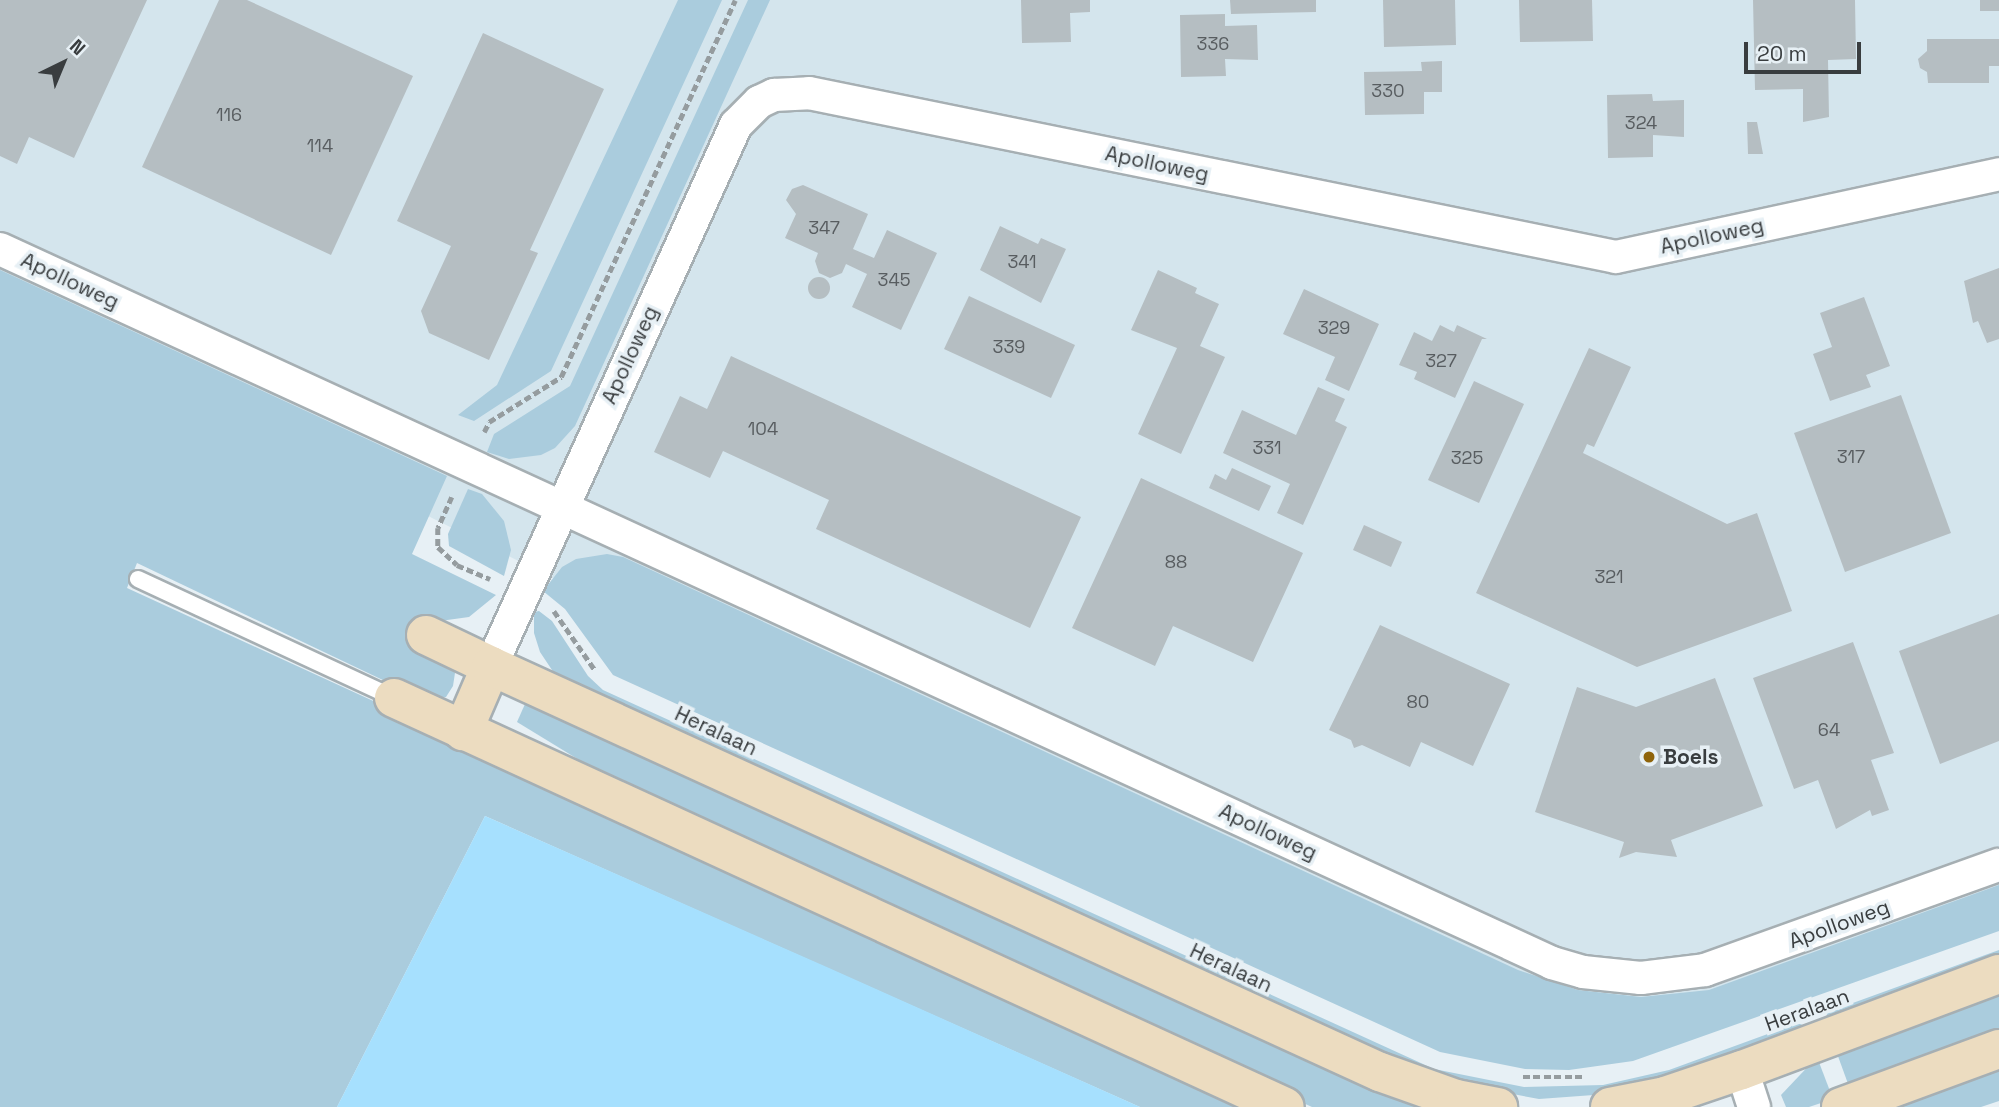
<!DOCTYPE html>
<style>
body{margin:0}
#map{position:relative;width:1999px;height:1107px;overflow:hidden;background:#e7f0f5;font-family:"Space Grotesk",sans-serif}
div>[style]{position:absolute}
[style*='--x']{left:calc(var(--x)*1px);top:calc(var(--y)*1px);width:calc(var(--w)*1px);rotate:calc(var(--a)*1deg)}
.built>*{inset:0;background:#d4e5ed}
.green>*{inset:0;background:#acd}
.water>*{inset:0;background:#a6e0fe}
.building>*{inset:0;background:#b5bec2}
.round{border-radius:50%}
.path>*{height:4.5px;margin-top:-2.25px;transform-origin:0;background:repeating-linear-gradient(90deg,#959c9f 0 7px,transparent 0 10.5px)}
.roads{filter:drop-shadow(2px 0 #a6afb3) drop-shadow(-2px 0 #a6afb3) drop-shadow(0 2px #a6afb3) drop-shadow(0 -2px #a6afb3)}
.lane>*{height:16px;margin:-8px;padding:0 8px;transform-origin:8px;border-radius:8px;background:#fff}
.street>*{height:32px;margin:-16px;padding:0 16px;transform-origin:16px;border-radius:16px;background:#fff}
.secondary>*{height:38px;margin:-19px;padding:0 19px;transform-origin:19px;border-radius:19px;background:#ecdcc0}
.dots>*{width:19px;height:19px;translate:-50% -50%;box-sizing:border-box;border:4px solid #e7f0f5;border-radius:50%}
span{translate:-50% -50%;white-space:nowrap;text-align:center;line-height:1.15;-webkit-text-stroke:7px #e7f0f5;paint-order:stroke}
.number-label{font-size:18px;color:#585d60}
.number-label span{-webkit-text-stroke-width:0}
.street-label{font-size:21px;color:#393d3f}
.poi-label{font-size:21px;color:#393d3f;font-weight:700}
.left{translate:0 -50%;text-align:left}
.north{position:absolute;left:28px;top:28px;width:70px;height:70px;-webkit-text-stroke:5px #e7f0f5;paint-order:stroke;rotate:43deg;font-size:19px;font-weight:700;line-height:28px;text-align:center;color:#393d3f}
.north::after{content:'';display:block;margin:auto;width:24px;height:32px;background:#393d3f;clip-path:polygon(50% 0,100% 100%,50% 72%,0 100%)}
.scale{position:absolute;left:1744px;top:42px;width:117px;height:32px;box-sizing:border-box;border:4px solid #393d3f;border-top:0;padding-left:9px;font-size:21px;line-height:24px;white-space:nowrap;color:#393d3f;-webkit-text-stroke:5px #e7f0f5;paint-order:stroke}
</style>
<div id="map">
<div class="built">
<i style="clip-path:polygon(0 0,1999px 0,1999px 895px,1669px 1013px,1608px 1013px,633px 618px,0 303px)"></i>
</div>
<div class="green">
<i style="clip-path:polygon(678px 0,722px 0,551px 371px,474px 421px,458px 415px,497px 385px)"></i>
<i style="clip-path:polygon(748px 0,770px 0,575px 426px,555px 448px,541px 455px,509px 459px,487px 452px,494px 434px,570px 386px)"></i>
<i style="clip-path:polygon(0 270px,447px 476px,412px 554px,496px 595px,469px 617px,440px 621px,455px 673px,453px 686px,446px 697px,427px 701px,137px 563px,127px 588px,1258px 1107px,1140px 1107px,485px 816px,337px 1107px,0 1107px)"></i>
<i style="clip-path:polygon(468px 489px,482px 494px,504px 521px,511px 550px,504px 576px,449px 546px,448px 534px)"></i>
<i style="clip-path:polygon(607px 554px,623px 557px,1518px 970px,1578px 990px,1641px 997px,1709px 990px,1999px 885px,1999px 931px,1633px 1061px,1569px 1070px,1525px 1069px,1440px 1052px,613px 675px,565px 609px,543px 591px,562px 567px,576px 559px)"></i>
<i style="clip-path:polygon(539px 611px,552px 621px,588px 676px,603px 690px,1434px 1069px,1524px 1087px,1603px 1085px,1669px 1070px,1798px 1023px,1807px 1027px,1621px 1093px,1539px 1099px,1433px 1079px,556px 676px,540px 652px,534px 633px,534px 612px)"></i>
<i style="clip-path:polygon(529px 695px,1440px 1107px,1312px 1107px,648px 802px,517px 722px)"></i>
<i style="clip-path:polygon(1999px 950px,1999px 961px,1824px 1021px,1828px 1012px)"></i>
<i style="clip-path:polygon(1999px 988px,1999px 1037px,1851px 1092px,1835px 1048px)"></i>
<i style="clip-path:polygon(1817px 1057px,1833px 1099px,1809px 1107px,1786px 1107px,1781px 1095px)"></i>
<i style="clip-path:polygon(1999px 1064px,1999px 1101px,1981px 1107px,1882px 1107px)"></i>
</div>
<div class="water">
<i style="clip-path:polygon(485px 816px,829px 968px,1140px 1107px,337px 1107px)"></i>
</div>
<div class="building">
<i style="clip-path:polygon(0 0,147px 0,74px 158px,29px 137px,17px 164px,0 156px)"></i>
<i style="clip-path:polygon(219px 0,247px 0,413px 76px,331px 255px,142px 167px)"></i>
<i style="clip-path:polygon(1021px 0,1090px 0,1090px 12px,1070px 13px,1071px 42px,1022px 43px)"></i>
<i style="clip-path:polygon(1230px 0,1316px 0,1316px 12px,1231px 14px)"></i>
<i style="clip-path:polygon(1383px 0,1455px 0,1456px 45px,1384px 47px)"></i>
<i style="clip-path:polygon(1519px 0,1592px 0,1593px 41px,1520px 42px)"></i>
<i style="clip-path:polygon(1753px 0,1855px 0,1856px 59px,1828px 60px,1829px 117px,1803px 122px,1803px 89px,1755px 90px)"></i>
<i style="clip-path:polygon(1980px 0,1999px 0,1999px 11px,1980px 11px)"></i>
<i style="clip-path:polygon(1225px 14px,1225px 26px,1257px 25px,1258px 60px,1225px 59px,1226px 76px,1181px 77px,1180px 15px)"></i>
<i style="clip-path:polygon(483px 33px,604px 89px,530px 250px,538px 253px,489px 360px,429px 333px,421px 311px,451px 246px,397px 221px)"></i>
<i style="clip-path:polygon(1927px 39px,1999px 39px,1999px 66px,1989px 66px,1989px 83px,1928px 83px,1927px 72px,1920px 68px,1918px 59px,1927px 51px)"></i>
<i style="clip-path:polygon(1442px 61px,1442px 92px,1424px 92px,1424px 114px,1365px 115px,1364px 72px,1422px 71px,1421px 62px)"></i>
<i style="clip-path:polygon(1652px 94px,1653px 101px,1684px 100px,1684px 137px,1653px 135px,1653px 157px,1608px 158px,1607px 95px)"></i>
<i style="clip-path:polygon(1747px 122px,1757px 122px,1763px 154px,1748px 154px)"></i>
<i style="clip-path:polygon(803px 185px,868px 214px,853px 249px,874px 258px,887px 230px,937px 253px,901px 330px,852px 307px,867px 274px,846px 264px,842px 273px,830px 278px,819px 273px,815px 261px,818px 253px,785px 238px,796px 214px,786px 200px,792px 189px)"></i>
<i style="clip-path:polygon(1000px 226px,1038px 244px,1041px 238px,1066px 249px,1041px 303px,980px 270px)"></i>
<i style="clip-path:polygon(1999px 268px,1999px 339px,1987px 343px,1978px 321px,1973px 323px,1964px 281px)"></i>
<i style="clip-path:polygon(1158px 270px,1197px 288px,1195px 293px,1219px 304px,1200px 346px,1225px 357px,1181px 454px,1138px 434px,1177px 348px,1131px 330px)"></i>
<i class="round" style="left:808px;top:277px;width:22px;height:22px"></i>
<i style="clip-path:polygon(1304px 289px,1379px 324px,1349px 391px,1325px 380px,1335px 357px,1283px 334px)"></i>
<i style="clip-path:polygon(969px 296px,1075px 345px,1051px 398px,944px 349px)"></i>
<i style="clip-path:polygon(1864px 297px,1890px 366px,1866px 375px,1871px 387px,1830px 401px,1813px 354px,1832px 347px,1820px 313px)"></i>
<i style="clip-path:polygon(1440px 325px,1454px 332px,1457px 325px,1487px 339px,1482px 339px,1455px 398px,1414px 379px,1417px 372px,1399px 365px,1414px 332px,1432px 341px)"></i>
<i style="clip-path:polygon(1589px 348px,1631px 367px,1594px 447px,1587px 444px,1583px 453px,1727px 524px,1757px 513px,1792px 611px,1637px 667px,1476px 593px)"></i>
<i style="clip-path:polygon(731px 356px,1081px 517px,1030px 628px,816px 529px,829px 500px,723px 451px,710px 478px,654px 452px,680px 396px,707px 409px)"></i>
<i style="clip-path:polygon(1474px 381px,1524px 404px,1479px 503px,1428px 480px)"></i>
<i style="clip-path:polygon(1318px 387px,1345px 399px,1335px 421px,1347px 427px,1303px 525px,1277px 513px,1290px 484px,1223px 453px,1242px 410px,1296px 435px)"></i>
<i style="clip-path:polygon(1901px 395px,1951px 533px,1845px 572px,1794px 433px)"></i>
<i style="clip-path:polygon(1232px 468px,1271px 486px,1259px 511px,1209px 488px,1215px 474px,1226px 480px)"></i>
<i style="clip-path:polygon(1141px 478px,1303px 553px,1253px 662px,1173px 626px,1155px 666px,1072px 628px)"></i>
<i style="clip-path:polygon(1364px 525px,1402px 542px,1391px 567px,1353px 550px)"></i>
<i style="clip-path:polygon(1999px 614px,1999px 741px,1940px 764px,1899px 651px)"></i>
<i style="clip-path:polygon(1380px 625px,1510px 684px,1473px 766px,1421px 742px,1410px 767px,1362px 745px,1354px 748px,1351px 740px,1329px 730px)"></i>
<i style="clip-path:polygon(1853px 642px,1894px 753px,1871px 760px,1889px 810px,1872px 816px,1870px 810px,1836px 829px,1818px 780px,1794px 789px,1753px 678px)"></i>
<i style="clip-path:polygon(1715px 678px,1763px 806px,1671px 840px,1677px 857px,1636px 852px,1619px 858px,1624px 842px,1535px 812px,1577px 687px,1636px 707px)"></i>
</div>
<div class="path">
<i style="--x:484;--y:432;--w:11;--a:-63"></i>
<i style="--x:489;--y:422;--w:85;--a:-32"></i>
<i style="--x:561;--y:377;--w:415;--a:-65.2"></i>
<i style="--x:452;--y:497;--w:34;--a:114"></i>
<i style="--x:438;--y:528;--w:19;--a:90"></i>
<i style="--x:438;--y:547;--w:26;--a:43"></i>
<i style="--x:457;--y:565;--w:36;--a:23"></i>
<i style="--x:554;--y:611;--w:72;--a:55.2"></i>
<i style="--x:1523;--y:1077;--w:61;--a:0"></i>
</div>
<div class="roads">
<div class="lane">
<i style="--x:138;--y:579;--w:282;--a:24.9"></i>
</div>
<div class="street">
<i style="--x:0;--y:249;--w:1708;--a:24.7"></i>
<i style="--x:1552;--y:963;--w:32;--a:16"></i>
<i style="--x:1583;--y:972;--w:58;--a:5.9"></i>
<i style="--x:1641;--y:978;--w:64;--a:-7.1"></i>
<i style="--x:1705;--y:970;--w:312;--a:-19.7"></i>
<i style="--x:491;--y:666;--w:594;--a:-65.64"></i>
<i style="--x:736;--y:125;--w:33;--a:-45"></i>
<i style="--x:759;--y:102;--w:17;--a:-25"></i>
<i style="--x:774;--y:95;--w:35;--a:-3"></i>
<i style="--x:809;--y:93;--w:823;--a:11.49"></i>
<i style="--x:1616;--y:257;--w:392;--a:-12.2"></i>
<i style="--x:1742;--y:1070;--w:39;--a:72"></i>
</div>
<div class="secondary">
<i style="--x:426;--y:635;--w:72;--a:25.5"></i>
<i style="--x:491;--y:666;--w:71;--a:113.3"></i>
<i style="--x:491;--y:666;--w:977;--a:24.55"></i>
<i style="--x:1380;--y:1072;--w:81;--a:19.6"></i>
<i style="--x:1456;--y:1099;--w:43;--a:10.8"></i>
<i style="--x:394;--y:698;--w:980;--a:24.66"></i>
<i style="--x:1610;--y:1107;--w:56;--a:-11.3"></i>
<i style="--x:1665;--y:1096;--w:81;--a:-18.7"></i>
<i style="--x:1742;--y:1070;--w:274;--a:-20.5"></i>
<i style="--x:1841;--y:1107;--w:168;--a:-20.2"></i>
</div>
</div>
<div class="dots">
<i style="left:1649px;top:757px;background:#8f640b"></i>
</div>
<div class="number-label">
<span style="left:1213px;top:44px">336</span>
<span style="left:1388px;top:91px">330</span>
<span style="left:229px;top:115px">116</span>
<span style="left:1641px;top:123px">324</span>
<span style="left:320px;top:146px">114</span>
<span style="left:824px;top:228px">347</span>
<span style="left:1022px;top:262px">341</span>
<span style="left:894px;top:280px">345</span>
<span style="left:1334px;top:328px">329</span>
<span style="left:1009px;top:347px">339</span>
<span style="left:1441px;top:361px">327</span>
<span style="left:763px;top:429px">104</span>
<span style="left:1267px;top:448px">331</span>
<span style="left:1851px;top:457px">317</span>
<span style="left:1467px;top:458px">325</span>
<span style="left:1176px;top:562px">88</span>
<span style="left:1609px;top:577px">321</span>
<span style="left:1418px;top:702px">80</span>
<span style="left:1829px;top:730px">64</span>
</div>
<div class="street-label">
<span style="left:1157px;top:164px;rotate:12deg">Apolloweg</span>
<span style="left:1712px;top:236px;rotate:-12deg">Apolloweg</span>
<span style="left:70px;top:281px;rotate:25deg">Apolloweg</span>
<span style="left:630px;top:355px;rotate:-65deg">Apolloweg</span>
<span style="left:716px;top:731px;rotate:25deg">Heralaan</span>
<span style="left:1268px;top:832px;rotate:25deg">Apolloweg</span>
<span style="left:1839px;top:924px;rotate:-20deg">Apolloweg</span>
<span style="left:1231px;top:968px;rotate:25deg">Heralaan</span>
<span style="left:1807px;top:1010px;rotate:-20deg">Heralaan</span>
</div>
<div class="poi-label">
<span class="left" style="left:1663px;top:757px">Boels</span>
</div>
<div class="north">N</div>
<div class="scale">20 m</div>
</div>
